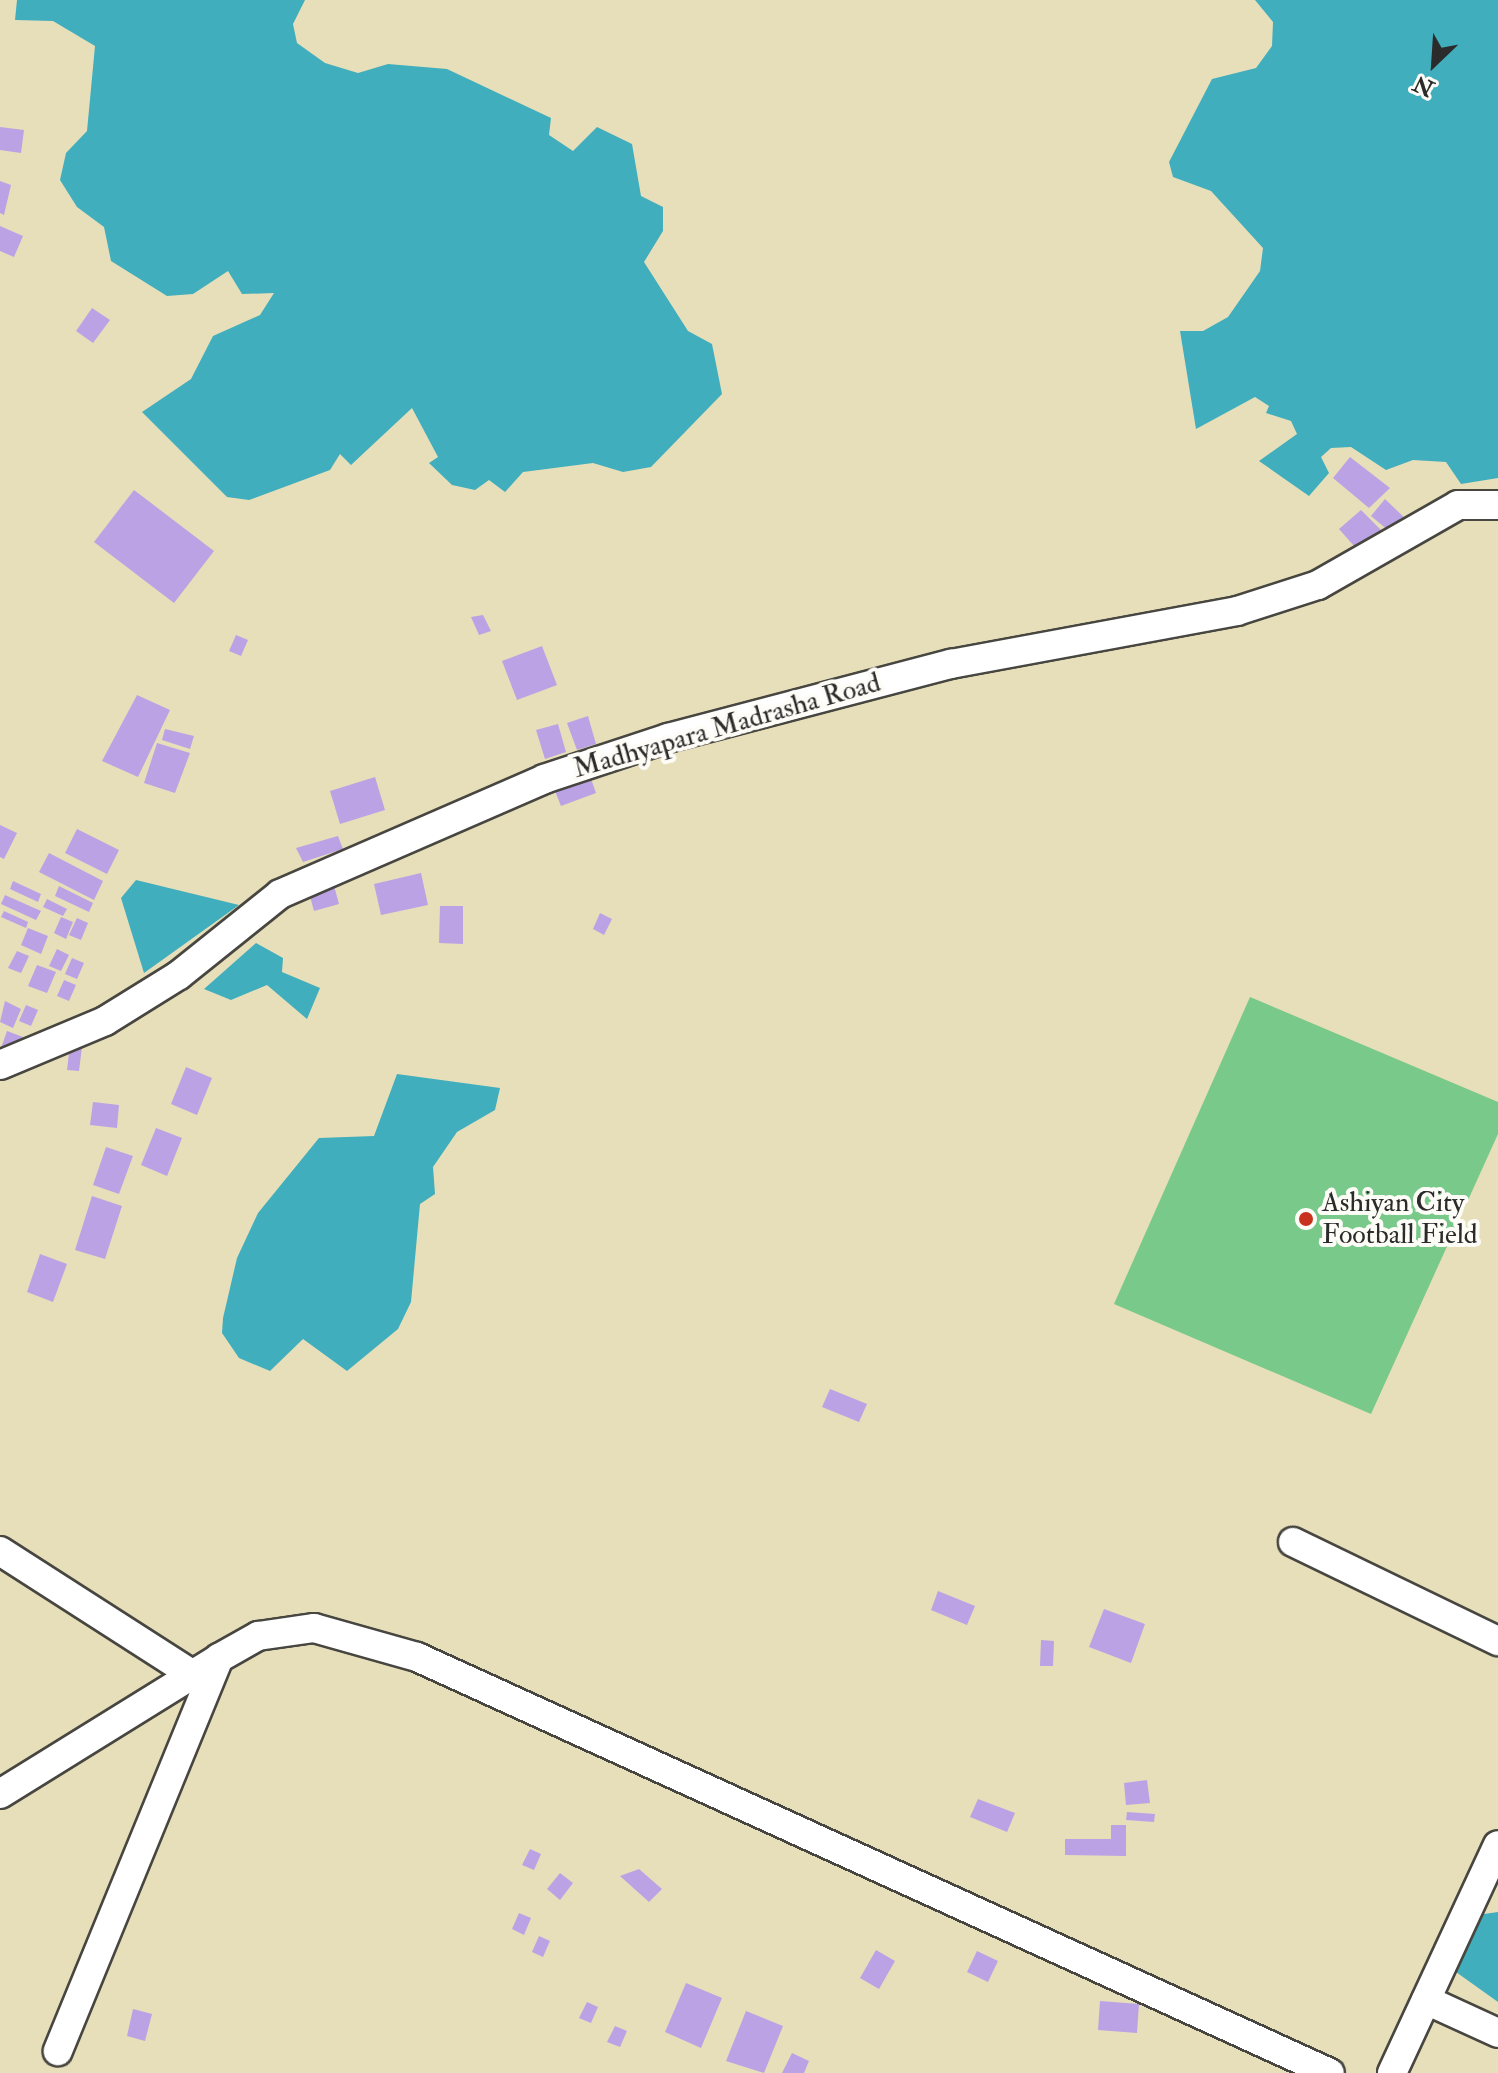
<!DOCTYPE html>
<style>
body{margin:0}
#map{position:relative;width:1498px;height:2073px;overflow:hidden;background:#e7dfba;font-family:"IM FELL Double Pica",serif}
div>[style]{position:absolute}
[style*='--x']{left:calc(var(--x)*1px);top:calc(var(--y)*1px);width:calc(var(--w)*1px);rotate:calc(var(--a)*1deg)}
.green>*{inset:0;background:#79c98a}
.water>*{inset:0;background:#40aebd}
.building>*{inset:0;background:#bba2e5}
.roads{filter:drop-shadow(2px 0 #474640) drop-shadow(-2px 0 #474640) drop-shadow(0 2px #474640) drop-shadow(0 -2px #474640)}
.minor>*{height:28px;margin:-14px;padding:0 14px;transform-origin:14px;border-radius:14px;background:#fff}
.dots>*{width:22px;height:22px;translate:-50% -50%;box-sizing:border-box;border:4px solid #fdfcf7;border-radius:50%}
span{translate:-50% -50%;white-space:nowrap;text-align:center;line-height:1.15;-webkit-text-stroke:8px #fdfcf7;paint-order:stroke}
.street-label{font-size:28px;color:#2b2b2b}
.poi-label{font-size:28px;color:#2b2b2b}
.left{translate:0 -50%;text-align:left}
.north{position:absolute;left:1394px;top:24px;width:80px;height:80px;-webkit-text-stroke:6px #fdfcf7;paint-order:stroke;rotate:205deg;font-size:22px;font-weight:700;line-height:32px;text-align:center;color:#2b2b2b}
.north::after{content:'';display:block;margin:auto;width:28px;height:36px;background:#2b2b2b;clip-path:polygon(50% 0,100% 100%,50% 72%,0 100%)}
</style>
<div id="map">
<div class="green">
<i style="clip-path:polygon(1250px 997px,1498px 1102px,1498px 1134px,1371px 1414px,1114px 1304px)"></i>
</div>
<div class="water">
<i style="clip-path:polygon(17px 0,305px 0,293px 24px,297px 43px,325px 63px,358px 73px,388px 64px,447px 69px,551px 118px,549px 135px,573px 151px,597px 127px,632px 144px,641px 196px,663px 207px,663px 231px,644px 262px,688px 331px,712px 344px,722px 394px,651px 467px,623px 472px,593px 463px,523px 472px,505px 492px,489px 480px,475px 490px,452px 485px,429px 463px,438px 457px,412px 408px,351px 465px,340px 454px,330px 470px,249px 500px,227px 497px,142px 412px,191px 379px,213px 336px,260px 315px,274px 293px,242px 294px,228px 271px,193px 294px,167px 296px,111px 261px,104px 227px,77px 207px,60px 180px,66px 153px,87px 131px,95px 46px,53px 21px,15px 20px)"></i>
<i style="clip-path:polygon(1255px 0,1498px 0,1498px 478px,1461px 484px,1446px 462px,1413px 460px,1386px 470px,1351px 447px,1331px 448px,1321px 457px,1329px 473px,1309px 496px,1259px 461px,1297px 434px,1291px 421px,1266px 413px,1269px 406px,1255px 397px,1196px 429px,1180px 331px,1203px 331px,1228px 317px,1260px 271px,1263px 248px,1211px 191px,1173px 177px,1169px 162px,1212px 79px,1256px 68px,1272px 46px,1273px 22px)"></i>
<i style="clip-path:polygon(136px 880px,239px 905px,144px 973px,121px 898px)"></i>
<i style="clip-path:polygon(256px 943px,283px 958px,282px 972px,320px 988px,307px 1019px,267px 985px,231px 1000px,204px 989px)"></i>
<i style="clip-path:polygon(397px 1074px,500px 1088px,495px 1110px,457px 1132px,433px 1167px,435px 1194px,420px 1204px,411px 1302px,398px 1329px,347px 1371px,303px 1339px,270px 1371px,239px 1358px,222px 1333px,223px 1318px,237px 1258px,258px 1213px,319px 1138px,374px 1136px)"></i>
<i style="clip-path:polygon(1498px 1912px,1498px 2002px,1456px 1972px,1459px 1948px,1484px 1914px)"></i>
</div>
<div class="building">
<i style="clip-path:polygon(0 127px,24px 130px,21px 153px,0 150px)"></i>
<i style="clip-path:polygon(0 181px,11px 185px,4px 215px,0 213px)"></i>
<i style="clip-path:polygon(0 226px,23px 236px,14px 257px,0 251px)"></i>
<i style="clip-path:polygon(92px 308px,110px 320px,93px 343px,76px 331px)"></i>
<i style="clip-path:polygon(1350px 457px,1390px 488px,1369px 508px,1333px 478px)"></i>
<i style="clip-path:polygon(134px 490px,214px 551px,174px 603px,94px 542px)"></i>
<i style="clip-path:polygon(1385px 499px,1411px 524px,1395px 536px,1371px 516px)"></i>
<i style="clip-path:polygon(1361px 510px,1390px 539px,1362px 555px,1339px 529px)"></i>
<i style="clip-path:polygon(483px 615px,491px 631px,479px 635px,471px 617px)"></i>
<i style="clip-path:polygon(236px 635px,248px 640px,241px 656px,229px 651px)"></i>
<i style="clip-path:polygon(542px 646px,557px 685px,517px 700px,502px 661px)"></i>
<i style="clip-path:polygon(137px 695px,170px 710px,138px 777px,102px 761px)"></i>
<i style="clip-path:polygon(588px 716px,596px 744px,577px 750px,567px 723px)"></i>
<i style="clip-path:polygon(558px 724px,566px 752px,545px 759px,536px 730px)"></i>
<i style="clip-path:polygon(165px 729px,194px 736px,190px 749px,162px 740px)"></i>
<i style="clip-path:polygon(157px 743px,190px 753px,175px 793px,144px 783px)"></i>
<i style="clip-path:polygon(589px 773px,596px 793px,561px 806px,553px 786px)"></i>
<i style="clip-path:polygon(375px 777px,385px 810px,340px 824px,330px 791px)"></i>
<i style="clip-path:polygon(0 825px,17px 833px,4px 859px,0 857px)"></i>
<i style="clip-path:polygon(77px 829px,119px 850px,107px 874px,65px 853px)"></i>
<i style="clip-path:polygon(338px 836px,343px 849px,303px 862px,296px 848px)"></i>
<i style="clip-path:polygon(49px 853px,103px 881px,94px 900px,39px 872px)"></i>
<i style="clip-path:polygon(421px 873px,428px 905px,381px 915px,374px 884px)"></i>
<i style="clip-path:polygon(13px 881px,41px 894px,38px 902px,10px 889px)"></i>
<i style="clip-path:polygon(333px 882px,339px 904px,314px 911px,308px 889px)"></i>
<i style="clip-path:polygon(59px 886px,93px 903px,89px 912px,55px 896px)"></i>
<i style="clip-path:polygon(5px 895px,41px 911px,36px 920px,1px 904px)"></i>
<i style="clip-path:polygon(47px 899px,67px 909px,63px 916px,43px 907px)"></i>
<i style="clip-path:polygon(440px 906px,463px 906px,463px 944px,439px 943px)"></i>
<i style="clip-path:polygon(4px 911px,28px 922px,26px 928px,1px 917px)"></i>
<i style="clip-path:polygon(600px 913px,612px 919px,604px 935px,593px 929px)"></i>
<i style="clip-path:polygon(61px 917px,73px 922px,66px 939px,54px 933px)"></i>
<i style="clip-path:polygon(77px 918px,88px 923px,81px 940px,69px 935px)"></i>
<i style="clip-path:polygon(28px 928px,48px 936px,41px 954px,21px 945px)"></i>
<i style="clip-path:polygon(57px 949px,69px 955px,61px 971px,49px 966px)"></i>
<i style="clip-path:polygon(17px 951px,29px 956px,21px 973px,8px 968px)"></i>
<i style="clip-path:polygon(72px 958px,84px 963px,77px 979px,65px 974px)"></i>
<i style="clip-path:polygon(37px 965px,56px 972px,47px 993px,28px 986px)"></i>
<i style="clip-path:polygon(64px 980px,76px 985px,69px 1001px,57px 996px)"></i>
<i style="clip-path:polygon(5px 1001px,21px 1009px,13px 1028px,0 1022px)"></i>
<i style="clip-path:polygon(26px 1005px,38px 1010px,31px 1026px,19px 1021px)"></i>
<i style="clip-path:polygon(7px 1031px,23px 1037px,15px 1057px,0 1051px)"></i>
<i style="clip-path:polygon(70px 1045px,82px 1047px,79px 1071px,67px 1070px)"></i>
<i style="clip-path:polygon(186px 1067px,212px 1078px,197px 1115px,171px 1104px)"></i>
<i style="clip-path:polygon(93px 1102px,119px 1105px,117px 1128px,90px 1125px)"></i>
<i style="clip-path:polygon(156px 1128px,182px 1138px,167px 1176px,141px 1165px)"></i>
<i style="clip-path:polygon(106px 1147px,133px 1156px,119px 1194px,93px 1185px)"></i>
<i style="clip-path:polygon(92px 1196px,122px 1206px,105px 1259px,75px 1250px)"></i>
<i style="clip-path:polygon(40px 1254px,67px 1264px,53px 1302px,27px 1292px)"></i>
<i style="clip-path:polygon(830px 1389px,867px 1404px,859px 1422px,822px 1407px)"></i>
<i style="clip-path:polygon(938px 1591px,975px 1606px,967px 1625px,931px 1610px)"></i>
<i style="clip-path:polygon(1104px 1609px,1145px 1624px,1131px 1663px,1089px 1647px)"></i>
<i style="clip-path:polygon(1041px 1640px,1054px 1641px,1053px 1666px,1040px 1666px)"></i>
<i style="clip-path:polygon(1147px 1780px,1150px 1803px,1126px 1805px,1124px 1783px)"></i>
<i style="clip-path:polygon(978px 1799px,1015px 1813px,1007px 1832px,970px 1817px)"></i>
<i style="clip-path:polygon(1127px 1812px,1155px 1814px,1154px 1822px,1126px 1820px)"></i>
<i style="clip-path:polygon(1111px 1825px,1126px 1825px,1126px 1856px,1065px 1855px,1065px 1839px,1111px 1839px)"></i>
<i style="clip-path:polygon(530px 1849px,541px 1854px,534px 1870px,522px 1865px)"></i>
<i style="clip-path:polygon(639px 1869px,662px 1889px,649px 1902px,620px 1876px)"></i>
<i style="clip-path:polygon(560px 1873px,573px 1883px,560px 1900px,547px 1889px)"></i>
<i style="clip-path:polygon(519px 1913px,531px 1918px,524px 1935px,512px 1929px)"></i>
<i style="clip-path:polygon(539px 1936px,550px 1941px,543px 1957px,532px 1952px)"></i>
<i style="clip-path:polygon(876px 1950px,895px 1961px,879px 1989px,860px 1978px)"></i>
<i style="clip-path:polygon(977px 1951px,998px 1961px,988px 1982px,967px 1972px)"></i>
<i style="clip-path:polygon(686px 1983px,722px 1998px,701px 2048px,665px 2032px)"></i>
<i style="clip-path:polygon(1100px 2001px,1139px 2004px,1137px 2033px,1098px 2030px)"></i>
<i style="clip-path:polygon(587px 2002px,598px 2007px,591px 2023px,579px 2018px)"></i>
<i style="clip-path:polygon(133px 2009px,152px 2014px,145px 2041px,127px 2036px)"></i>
<i style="clip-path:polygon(746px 2011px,783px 2026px,764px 2073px,726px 2061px)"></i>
<i style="clip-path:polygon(615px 2026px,627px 2031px,620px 2047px,607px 2042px)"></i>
<i style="clip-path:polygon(792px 2053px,809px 2061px,804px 2073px,782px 2073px)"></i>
</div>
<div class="roads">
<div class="minor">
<i style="--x:0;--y:1065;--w:114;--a:-22.7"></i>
<i style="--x:105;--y:1021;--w:87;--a:-31.9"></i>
<i style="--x:179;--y:975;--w:129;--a:-38.7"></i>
<i style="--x:280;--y:894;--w:288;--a:-23.5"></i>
<i style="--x:544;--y:779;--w:131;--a:-18.3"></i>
<i style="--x:668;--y:738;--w:293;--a:-14.7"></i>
<i style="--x:951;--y:664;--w:291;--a:-10.5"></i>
<i style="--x:1237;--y:611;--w:85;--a:-17.8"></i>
<i style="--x:1318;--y:585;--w:161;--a:-29.7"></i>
<i style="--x:1458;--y:505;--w:40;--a:0"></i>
<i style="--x:1293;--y:1542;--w:228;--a:25.8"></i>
<i style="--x:0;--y:1551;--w:232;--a:32.7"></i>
<i style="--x:219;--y:1658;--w:45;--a:-29.4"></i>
<i style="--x:258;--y:1636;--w:57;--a:-8.1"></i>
<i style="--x:314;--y:1628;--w:107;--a:15.7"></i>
<i style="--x:417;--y:1657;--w:1003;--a:24.5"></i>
<i style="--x:0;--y:1794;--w:258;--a:-31.8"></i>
<i style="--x:219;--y:1658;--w:425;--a:112.3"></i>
<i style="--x:1426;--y:2000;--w:79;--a:24.6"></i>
<i style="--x:1392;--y:2073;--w:251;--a:-65.1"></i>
</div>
</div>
<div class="dots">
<i style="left:1306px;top:1219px;background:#c8321e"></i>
</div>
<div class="street-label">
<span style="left:727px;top:726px;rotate:-16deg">Madhyapara Madrasha Road</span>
</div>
<div class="poi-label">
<span class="left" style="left:1322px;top:1219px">Ashiyan City<br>Football Field</span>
</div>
<div class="north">N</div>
</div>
